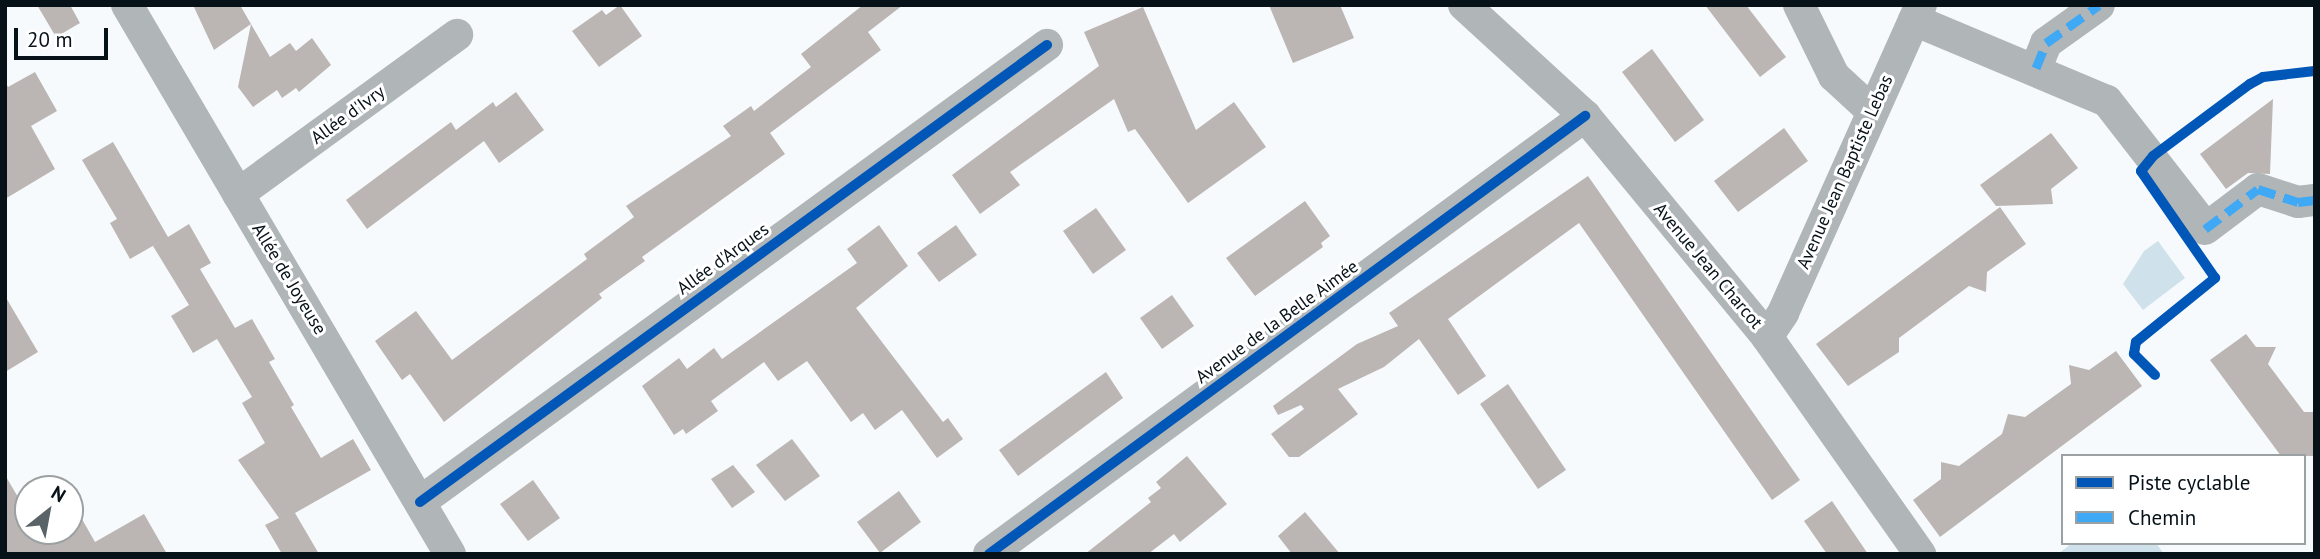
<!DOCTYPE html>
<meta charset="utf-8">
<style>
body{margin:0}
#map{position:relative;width:2320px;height:559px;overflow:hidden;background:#f6fafc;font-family:"PT Sans",sans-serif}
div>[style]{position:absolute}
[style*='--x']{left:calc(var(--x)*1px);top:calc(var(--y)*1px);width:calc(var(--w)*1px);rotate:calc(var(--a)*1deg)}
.green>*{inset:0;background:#cfe1ea}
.building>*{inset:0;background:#bbb6b3}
.street>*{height:32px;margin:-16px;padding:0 16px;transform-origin:16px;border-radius:16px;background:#b0b5b8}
.quiet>*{height:9px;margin-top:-4.5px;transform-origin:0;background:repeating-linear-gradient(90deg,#3fa9f5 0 18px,transparent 0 27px)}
.cycleway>*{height:10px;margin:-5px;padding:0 5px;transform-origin:5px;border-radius:5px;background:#0057b8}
span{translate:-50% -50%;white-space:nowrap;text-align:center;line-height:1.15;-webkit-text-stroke:6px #fff;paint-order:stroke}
.street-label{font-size:18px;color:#061217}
.frame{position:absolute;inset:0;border:7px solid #061217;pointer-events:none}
.legend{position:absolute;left:2061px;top:454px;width:245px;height:91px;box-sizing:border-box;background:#fff;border:2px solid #9ba0a2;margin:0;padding:9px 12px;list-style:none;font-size:21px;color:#061217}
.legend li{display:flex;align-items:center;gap:14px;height:35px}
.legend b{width:35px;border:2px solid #9ba0a2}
.north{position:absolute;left:14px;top:475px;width:70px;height:70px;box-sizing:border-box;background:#fff;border:2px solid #9ba0a2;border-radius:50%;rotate:31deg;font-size:19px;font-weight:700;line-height:28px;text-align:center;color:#061217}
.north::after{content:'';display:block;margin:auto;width:24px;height:32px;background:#5a6367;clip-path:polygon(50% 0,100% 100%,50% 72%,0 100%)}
.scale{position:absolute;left:14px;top:28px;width:94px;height:32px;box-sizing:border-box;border:4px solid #061217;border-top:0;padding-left:9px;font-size:21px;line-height:24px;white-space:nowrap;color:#061217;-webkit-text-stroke:5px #fff;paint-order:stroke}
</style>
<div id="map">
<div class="green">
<i style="clip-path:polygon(2158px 241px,2185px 278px,2143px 310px,2123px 284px,2144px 251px)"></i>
<i style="clip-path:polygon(2072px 543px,2156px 543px,2164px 554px,2058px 554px)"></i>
</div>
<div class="building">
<i style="clip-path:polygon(37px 5px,70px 5px,80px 23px,56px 37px)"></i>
<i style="clip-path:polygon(193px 5px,240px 5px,270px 57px,290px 43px,296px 51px,312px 38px,331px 65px,299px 92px,296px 88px,282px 98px,277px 90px,253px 107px,238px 87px,251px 24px,214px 50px)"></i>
<i style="clip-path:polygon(620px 5px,642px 36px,599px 67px,572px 31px,602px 10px,606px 15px)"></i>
<i style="clip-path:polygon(863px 5px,903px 5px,868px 32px,881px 50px,770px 133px,785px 154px,642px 257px,645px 261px,599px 294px,602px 298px,444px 422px,410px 374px,402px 380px,375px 341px,416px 311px,452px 360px,587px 259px,584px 254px,634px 217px,626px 206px,731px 136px,723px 126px,751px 106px,754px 111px,811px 67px,801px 54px)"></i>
<i style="clip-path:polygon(1269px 5px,1340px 5px,1354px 38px,1293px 63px)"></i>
<i style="clip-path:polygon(1705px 5px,1746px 5px,1786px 57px,1760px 77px)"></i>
<i style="clip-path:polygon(1143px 7px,1196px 130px,1234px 102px,1266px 147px,1188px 203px,1135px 129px,1128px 132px,1114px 99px,1010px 172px,1020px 185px,980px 214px,952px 175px,1099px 66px,1084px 32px)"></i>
<i style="clip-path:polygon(1652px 49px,1704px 120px,1675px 142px,1622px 72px)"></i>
<i style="clip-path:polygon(35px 72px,57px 111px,31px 126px,55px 169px,5px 199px,5px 82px,8px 87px)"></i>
<i style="clip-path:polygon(516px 92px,544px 130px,499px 163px,484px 141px,367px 229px,346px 200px,451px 122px,456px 130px,493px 102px,496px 107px)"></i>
<i style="clip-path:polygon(2273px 99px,2270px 174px,2248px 173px,2226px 189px,2200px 154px)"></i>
<i style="clip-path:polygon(1784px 128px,1808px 161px,1738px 212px,1714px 181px)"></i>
<i style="clip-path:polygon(2051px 133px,2078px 168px,2051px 189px,2053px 204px,1996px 206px,1980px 185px)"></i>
<i style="clip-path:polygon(113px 142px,168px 237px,189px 224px,211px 263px,200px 269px,235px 328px,252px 319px,275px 359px,269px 362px,294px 405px,291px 407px,321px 458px,353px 439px,371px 470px,295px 513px,319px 554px,282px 554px,265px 525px,279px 518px,238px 460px,265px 443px,242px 403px,252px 397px,217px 339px,193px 353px,171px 316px,189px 305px,153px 246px,165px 239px,130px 259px,110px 223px,117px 219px,82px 160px)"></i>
<i style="clip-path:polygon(1588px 176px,1800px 480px,1772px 500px,1579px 223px,1448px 319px,1486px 376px,1458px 395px,1419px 339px,1384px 367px,1338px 389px,1358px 414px,1299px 457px,1289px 457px,1271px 434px,1304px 409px,1301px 405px,1278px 415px,1273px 406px,1357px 344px,1398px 326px,1389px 313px)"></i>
<i style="clip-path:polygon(1305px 201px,1330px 236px,1321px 243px,1323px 247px,1255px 296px,1226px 258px)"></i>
<i style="clip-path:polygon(2000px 207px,2026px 244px,1987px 272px,1986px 292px,1969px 286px,1899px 338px,1899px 352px,1848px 386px,1816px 344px)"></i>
<i style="clip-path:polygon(1096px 208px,1126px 250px,1093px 274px,1063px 231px)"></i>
<i style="clip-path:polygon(879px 225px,908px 266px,856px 308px,943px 422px,948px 418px,963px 439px,937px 458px,902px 410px,875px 430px,863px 413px,851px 422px,807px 361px,778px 381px,764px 362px,711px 401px,718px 411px,686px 434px,683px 429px,674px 435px,642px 386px,679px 358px,687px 369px,714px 348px,722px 359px,857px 263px,847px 249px)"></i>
<i style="clip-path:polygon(956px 225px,977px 255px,939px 282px,917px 253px)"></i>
<i style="clip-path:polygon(1172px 295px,1194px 326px,1162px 349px,1140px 318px)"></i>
<i style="clip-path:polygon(5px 296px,38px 352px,5px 372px)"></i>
<i style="clip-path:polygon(2246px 334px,2256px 347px,2276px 347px,2268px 364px,2304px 412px,2315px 412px,2315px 456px,2281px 456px,2210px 360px)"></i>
<i style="clip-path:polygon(2116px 351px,2142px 386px,1940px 537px,1913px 500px,1941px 479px,1941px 462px,1959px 466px,2002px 434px,2008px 414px,2025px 417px,2071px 384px,2069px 365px,2089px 370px)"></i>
<i style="clip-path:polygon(1106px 372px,1123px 398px,1018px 476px,999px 450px)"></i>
<i style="clip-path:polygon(1508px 384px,1566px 470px,1538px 489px,1480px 404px)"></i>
<i style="clip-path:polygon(792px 439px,820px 476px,785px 501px,756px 465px)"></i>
<i style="clip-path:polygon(1187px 456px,1227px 504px,1180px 542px,1174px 534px,1148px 554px,1085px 554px,1151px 502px,1148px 498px,1161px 488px,1156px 482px)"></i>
<i style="clip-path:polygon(733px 465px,755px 492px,732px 508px,711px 479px)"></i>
<i style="clip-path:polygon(5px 475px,28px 514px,28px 531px,70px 531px,70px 498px,95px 542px,144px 514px,167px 554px,5px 554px)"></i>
<i style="clip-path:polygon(533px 480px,560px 518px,528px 541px,500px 504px)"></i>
<i style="clip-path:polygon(899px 491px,921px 522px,880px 553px,857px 522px)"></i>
<i style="clip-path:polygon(1832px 501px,1868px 554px,1827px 554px,1804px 521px)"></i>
<i style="clip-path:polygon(1305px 512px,1340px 554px,1292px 554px,1278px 536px)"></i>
</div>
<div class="street">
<i style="--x:127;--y:5;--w:637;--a:59.53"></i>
<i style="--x:1464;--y:5;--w:164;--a:42.5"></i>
<i style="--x:1585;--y:116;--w:286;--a:50.5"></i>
<i style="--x:1767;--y:337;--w:266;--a:54.8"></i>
<i style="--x:1799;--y:5;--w:79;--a:63.8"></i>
<i style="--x:1834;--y:76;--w:52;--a:42.6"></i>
<i style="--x:1914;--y:20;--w:209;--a:22.8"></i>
<i style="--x:2107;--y:101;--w:150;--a:52.1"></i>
<i style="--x:2036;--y:68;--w:27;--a:-68"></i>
<i style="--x:2046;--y:43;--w:65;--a:-35.6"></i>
<i style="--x:238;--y:194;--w:271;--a:-36"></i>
<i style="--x:2205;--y:229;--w:66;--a:-37"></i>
<i style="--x:2258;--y:189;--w:42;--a:18"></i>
<i style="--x:2298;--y:202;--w:17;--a:-7"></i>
<i style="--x:1767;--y:337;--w:29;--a:-56"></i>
<i style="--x:1783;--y:313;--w:338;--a:-65.9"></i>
<i style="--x:420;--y:502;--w:776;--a:-36.09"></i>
<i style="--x:989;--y:554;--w:740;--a:-36.31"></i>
</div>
<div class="quiet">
<i style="--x:2036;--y:68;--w:27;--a:-68"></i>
<i style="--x:2046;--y:43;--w:65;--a:-35.6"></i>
<i style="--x:2205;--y:229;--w:66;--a:-37"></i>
<i style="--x:2258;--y:189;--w:42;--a:18"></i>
<i style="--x:2298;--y:202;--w:17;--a:-7"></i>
</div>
<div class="cycleway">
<i style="--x:2155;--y:375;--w:30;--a:-135"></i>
<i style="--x:2134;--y:354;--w:12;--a:-81"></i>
<i style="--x:2136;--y:342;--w:102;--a:-39"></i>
<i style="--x:2215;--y:278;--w:130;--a:-124.7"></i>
<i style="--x:2141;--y:171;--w:19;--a:-51"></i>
<i style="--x:2153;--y:156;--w:121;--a:-36.6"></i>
<i style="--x:2250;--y:84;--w:15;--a:-28"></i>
<i style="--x:2263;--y:77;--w:52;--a:-6.6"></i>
<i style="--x:420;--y:502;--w:776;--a:-36.09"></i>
<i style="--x:989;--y:554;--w:740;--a:-36.31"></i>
</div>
<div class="street-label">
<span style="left:348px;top:115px;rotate:-36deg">Allée d'Ivry</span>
<span style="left:1845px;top:172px;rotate:-66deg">Avenue Jean Baptiste Lebas</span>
<span style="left:723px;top:259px;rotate:-36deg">Allée d'Arques</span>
<span style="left:1708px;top:266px;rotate:50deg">Avenue Jean Charcot</span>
<span style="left:289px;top:279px;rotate:59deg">Allée de Joyeuse</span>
<span style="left:1277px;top:322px;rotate:-36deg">Avenue de la Belle Aimée</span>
</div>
<div class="frame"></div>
<ul class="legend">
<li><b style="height:9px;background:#0057b8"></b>Piste cyclable</li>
<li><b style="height:9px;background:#3fa9f5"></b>Chemin</li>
</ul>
<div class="north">N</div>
<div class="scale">20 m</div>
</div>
